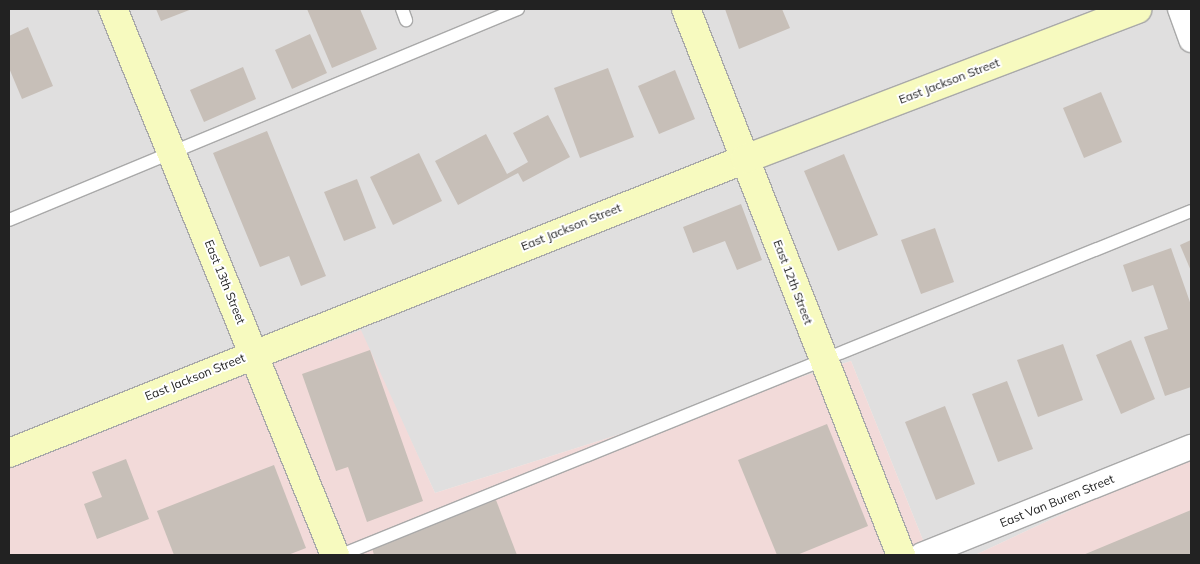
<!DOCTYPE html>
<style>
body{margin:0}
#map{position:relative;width:1200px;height:564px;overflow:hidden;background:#f2efe9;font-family:Mulish,sans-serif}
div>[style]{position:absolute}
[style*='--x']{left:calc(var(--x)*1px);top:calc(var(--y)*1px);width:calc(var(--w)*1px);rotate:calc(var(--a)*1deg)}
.residential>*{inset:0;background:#e0dfdf}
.commercial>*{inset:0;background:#f2dad9}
.building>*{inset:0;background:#c7bfb8}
.roads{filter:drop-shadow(1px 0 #a9a9a9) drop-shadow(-1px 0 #a9a9a9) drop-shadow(0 1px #a9a9a9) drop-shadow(0 -1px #a9a9a9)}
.lane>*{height:12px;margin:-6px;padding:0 6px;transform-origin:6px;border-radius:6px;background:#fff}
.street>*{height:24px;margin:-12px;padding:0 12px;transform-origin:12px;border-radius:12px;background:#fff}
.secondary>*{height:28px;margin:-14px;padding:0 14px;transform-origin:14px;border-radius:14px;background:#f7fabf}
span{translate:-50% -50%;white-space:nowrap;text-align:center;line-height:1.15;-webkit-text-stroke:4px #fff;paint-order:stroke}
.street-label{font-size:12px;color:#222}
.frame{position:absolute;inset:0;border:10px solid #222;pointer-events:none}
</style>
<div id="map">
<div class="residential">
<i style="clip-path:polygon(9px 9px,1191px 9px,1191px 454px,975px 555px,929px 555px,851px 361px,435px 493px,360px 331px,9px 465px)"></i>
</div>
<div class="commercial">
<i style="clip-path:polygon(361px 330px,435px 493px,851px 361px,929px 555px,9px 555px,9px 465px)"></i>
<i style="clip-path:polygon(1191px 454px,1191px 555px,975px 555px)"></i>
</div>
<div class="building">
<i style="clip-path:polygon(156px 9px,192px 9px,161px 21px)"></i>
<i style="clip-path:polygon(307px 9px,360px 9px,377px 49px,332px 68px)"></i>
<i style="clip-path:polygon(725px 9px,782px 9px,790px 28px,739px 49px)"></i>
<i style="clip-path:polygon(28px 27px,53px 86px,22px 99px,9px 68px,9px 36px)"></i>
<i style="clip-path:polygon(310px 34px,327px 73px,292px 89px,275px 50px)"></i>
<i style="clip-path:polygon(243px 67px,256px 99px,204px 122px,190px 90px)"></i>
<i style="clip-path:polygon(608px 68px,634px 137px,580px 158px,554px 88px)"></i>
<i style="clip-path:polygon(675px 70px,695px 119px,659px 134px,638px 86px)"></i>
<i style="clip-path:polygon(1101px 92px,1122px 142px,1084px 158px,1063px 108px)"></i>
<i style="clip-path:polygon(548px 115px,570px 157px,523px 182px,518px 173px,458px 205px,435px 161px,486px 134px,507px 174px,528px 162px,513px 133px)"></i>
<i style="clip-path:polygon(267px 131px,326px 276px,301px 286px,289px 256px,260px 267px,213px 153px)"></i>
<i style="clip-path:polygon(419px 153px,442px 201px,393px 225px,370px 177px)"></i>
<i style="clip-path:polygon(844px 154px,878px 235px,838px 251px,804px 171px)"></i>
<i style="clip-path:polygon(357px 179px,376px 228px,344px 241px,324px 192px)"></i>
<i style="clip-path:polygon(741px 204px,762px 260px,737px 270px,725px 241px,693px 253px,683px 227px)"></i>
<i style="clip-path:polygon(935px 228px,954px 282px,921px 294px,901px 240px)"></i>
<i style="clip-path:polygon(1191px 240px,1191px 271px,1180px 245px)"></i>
<i style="clip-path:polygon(1171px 248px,1191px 305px,1191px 387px,1165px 396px,1144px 337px,1168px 329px,1153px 285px,1132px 292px,1123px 265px)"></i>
<i style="clip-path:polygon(1131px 340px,1155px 399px,1121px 414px,1096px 355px)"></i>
<i style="clip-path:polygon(1063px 344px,1083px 400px,1038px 417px,1017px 360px)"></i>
<i style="clip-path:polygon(370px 350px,423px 501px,367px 522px,348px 467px,336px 471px,302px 374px)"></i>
<i style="clip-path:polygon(1007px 381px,1033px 449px,998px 462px,972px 394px)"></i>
<i style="clip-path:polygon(945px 406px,975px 484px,936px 500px,905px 422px)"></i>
<i style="clip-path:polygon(827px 424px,868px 526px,797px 555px,777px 555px,738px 460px)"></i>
<i style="clip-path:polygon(126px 459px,149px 519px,97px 539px,84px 504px,102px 497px,92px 472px)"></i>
<i style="clip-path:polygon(274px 465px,306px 548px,288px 555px,174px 555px,157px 511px)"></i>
<i style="clip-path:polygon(496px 500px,517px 555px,374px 555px,372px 548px)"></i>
<i style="clip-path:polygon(1191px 510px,1191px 555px,1083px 555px)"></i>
</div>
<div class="roads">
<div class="lane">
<i style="--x:402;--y:9;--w:12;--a:70"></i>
<i style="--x:9;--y:220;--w:551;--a:-22.52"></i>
<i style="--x:341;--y:555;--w:917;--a:-22.03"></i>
</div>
<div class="street">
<i style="--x:1180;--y:9;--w:33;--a:70"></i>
<i style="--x:922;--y:555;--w:290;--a:-21.9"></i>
</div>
<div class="secondary">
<i style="--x:113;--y:9;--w:589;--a:67.87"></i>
<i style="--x:686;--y:9;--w:587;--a:68.51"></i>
<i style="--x:9;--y:453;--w:793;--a:-21.77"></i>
<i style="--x:745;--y:159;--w:420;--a:-20.9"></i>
</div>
</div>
<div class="street-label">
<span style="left:949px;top:81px;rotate:-21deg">East Jackson Street</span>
<span style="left:571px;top:227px;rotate:-22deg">East Jackson Street</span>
<span style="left:225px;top:282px;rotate:68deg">East 13th Street</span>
<span style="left:793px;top:282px;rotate:69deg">East 12th Street</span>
<span style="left:195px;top:377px;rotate:-22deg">East Jackson Street</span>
<span style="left:1057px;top:501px;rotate:-22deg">East Van Buren Street</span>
</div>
<div class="frame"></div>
</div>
